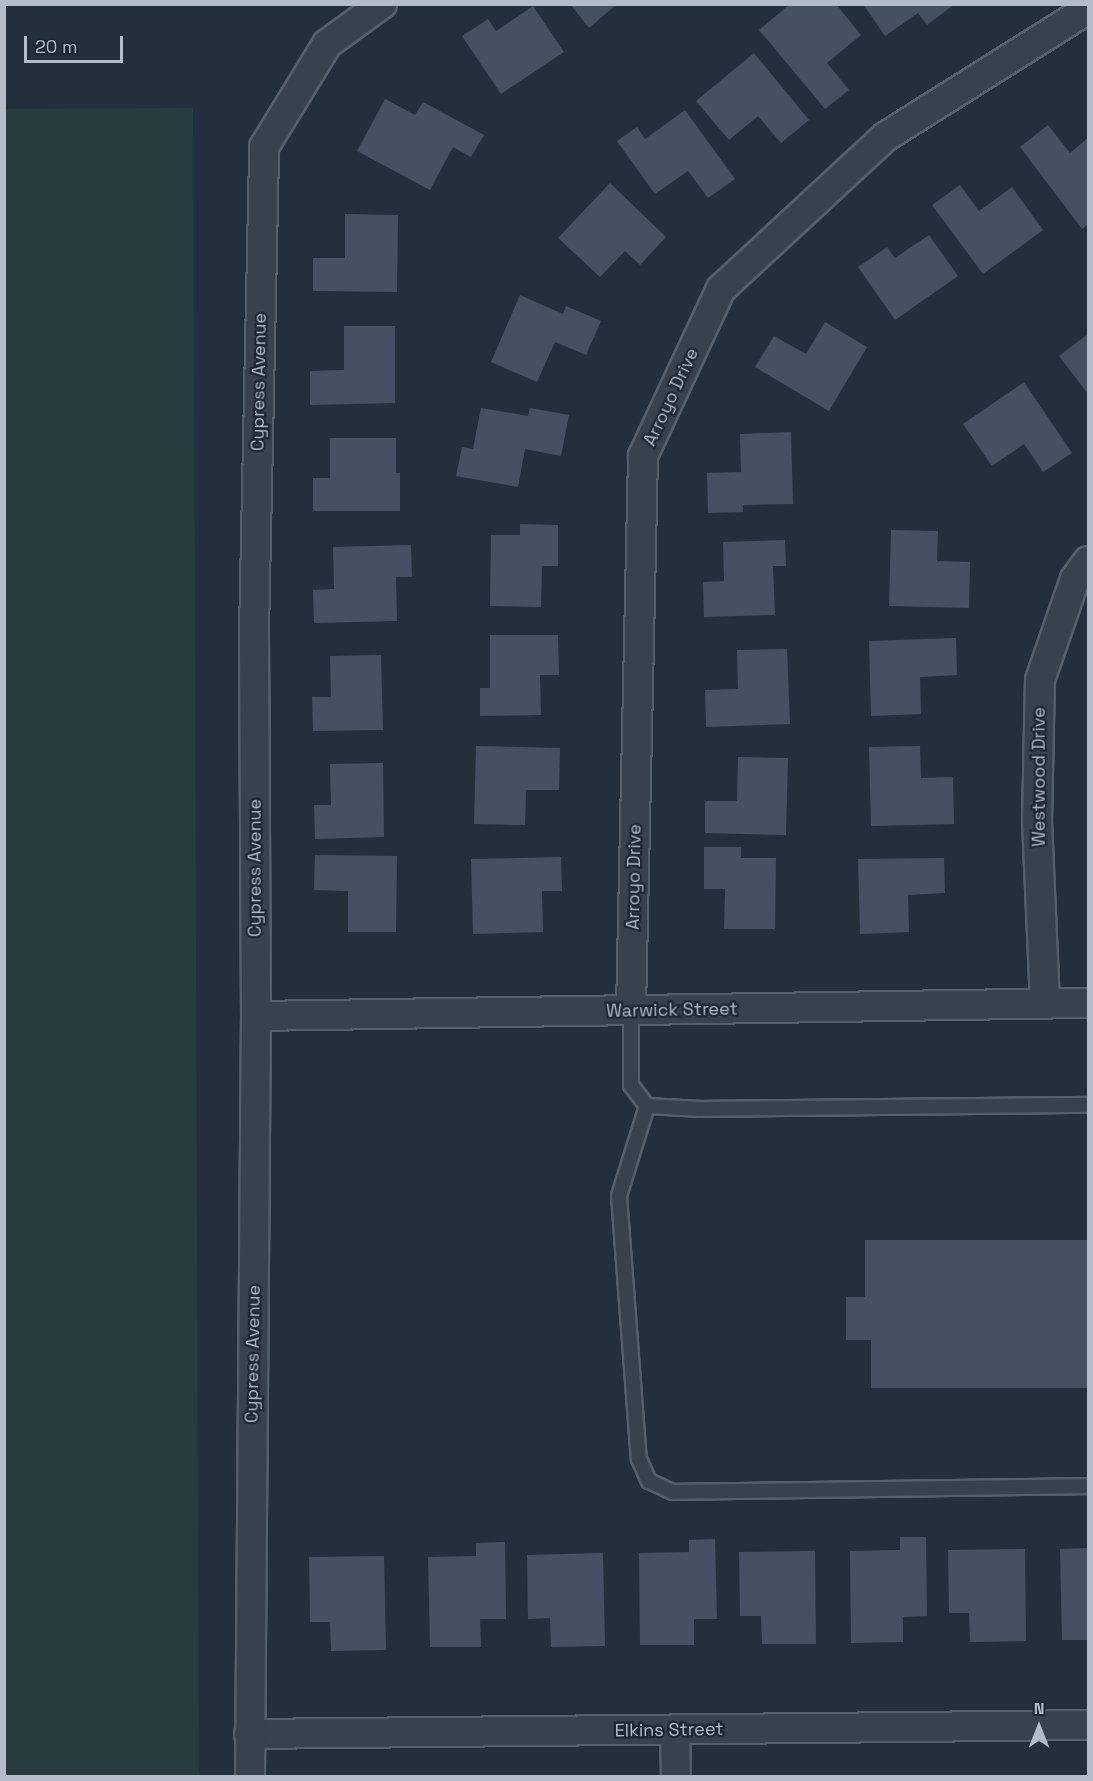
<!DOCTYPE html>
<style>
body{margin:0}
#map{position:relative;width:1093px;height:1781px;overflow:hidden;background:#242f3e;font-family:"Space Grotesk",sans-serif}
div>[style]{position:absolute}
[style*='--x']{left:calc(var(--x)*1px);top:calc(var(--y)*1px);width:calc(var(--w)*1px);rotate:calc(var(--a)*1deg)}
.green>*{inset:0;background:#263c3f}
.building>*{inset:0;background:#455162}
.roads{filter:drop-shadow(2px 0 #565f6c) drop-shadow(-2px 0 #565f6c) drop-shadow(0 2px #565f6c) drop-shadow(0 -2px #565f6c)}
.lane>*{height:14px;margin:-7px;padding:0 7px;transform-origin:7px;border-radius:7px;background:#38414e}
.street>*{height:28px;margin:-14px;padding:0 14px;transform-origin:14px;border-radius:14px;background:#38414e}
span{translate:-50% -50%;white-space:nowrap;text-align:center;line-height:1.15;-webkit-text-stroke:4.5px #1d2633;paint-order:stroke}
.street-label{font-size:18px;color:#b4bcc9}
.frame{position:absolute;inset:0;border:6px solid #b4bcc9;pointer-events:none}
.north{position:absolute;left:1009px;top:1697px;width:60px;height:60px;-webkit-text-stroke:4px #1d2633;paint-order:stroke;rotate:0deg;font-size:16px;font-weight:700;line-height:24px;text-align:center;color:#b4bcc9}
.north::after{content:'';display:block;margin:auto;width:21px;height:27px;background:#b4bcc9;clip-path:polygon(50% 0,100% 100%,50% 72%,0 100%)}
.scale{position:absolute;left:24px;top:36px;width:99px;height:27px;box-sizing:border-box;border:3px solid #b4bcc9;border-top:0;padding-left:8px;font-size:18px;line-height:21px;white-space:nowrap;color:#b4bcc9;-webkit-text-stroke:4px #1d2633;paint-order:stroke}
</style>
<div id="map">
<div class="green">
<i style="clip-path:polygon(193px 108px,199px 1776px,5px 1776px,5px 109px)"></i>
</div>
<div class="building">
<i style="clip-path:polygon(570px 4px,617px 4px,589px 28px)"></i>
<i style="clip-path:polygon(790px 4px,836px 4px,861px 35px,827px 63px,849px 90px,825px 109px,759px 30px)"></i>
<i style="clip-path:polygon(863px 4px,955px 4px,927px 25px,918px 13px,885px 36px)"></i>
<i style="clip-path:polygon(533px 6px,564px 52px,501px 94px,462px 36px,488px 19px,496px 31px)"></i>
<i style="clip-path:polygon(754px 53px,809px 120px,781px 143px,758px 116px,729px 140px,696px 101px)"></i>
<i style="clip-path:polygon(385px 99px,415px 115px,423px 102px,484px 135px,471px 157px,453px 147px,430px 190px,357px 151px)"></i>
<i style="clip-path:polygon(685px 110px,735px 179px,708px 198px,688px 171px,655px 194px,617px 141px,637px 127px,645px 139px)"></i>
<i style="clip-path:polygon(1048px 125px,1070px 153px,1088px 138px,1088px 224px,1082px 229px,1020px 147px)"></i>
<i style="clip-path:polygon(610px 183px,666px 237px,640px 265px,625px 251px,600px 277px,558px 238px)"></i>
<i style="clip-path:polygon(960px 185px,979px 211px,1012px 187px,1043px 230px,983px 274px,932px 205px)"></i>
<i style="clip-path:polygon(345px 214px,398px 215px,397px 292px,313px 291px,313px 258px,345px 258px)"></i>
<i style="clip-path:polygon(929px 235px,958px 276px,895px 320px,858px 267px,887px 247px,895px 258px)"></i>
<i style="clip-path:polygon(520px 295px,563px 314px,566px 306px,601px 321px,586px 355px,555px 342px,537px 382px,491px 362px)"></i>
<i style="clip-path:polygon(825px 322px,867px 347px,829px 411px,755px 367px,774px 336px,806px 354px)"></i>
<i style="clip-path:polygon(344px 326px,395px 326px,395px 403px,310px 405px,310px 371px,344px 370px)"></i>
<i style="clip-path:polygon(1088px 334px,1088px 394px,1059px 356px)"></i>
<i style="clip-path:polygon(1024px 382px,1072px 453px,1043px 472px,1024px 444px,992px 466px,963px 424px)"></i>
<i style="clip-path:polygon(481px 408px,528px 416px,530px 408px,569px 415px,561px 456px,525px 449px,518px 487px,456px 476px,462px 447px,473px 449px)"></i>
<i style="clip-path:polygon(791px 432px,793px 504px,743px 505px,743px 512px,708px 513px,707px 473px,741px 472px,740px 434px)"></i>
<i style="clip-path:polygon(330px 438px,396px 438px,396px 473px,400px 473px,400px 511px,313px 511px,313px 478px,330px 478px)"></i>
<i style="clip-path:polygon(520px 524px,558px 525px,558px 566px,542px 566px,541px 607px,490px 606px,491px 535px,520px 535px)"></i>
<i style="clip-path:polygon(891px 530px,938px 531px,937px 561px,970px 562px,969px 608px,889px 606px)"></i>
<i style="clip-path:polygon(785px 540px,786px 566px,773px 566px,775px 615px,704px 617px,703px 582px,724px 581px,723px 542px)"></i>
<i style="clip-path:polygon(411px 545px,412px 577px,396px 577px,397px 621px,314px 623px,313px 590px,334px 589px,333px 547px)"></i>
<i style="clip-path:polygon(490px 635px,558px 635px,559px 675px,540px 675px,541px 715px,480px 716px,480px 688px,490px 688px)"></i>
<i style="clip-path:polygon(956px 638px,957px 675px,920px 677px,921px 714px,871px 716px,869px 641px)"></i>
<i style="clip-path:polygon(787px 649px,790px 724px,706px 727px,705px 690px,738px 689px,737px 650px)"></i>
<i style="clip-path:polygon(381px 655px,383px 730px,313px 731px,312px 697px,331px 697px,330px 656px)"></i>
<i style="clip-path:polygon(476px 746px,560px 748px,559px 790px,526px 790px,525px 825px,474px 824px)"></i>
<i style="clip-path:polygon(920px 746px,921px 778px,953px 777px,954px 824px,871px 826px,869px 747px)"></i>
<i style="clip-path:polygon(738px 757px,788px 758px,786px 835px,705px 833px,705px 801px,737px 801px)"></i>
<i style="clip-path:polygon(383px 763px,384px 837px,315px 839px,314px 805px,331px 805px,330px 764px)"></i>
<i style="clip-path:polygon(704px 847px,741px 847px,741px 858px,776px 858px,775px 929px,724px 929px,725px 889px,704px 889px)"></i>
<i style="clip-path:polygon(315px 855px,397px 856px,396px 932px,348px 932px,348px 891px,314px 890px)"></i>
<i style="clip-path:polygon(561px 857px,562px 891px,542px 891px,543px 932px,473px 934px,471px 859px)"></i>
<i style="clip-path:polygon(944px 858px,945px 893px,908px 895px,909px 932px,860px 934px,858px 859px)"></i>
<i style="clip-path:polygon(865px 1240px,1088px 1240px,1088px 1388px,871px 1388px,871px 1340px,846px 1340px,846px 1297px,865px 1297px)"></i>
<i style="clip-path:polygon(900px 1537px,926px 1537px,927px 1616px,903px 1617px,903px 1642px,851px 1643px,850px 1551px,900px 1550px)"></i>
<i style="clip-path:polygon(715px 1539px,717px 1619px,694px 1619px,694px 1645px,640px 1645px,639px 1553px,689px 1552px,689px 1540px)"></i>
<i style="clip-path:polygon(505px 1542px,506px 1619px,480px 1619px,481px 1647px,430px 1647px,428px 1557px,476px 1556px,476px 1543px)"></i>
<i style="clip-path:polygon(1088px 1548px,1088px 1640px,1062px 1640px,1060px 1549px)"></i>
<i style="clip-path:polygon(1025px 1549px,1026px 1641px,970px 1642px,969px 1613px,949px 1613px,948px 1550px)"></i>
<i style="clip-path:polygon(815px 1551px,816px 1644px,762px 1644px,761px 1616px,740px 1616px,739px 1552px)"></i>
<i style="clip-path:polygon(603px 1553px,605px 1646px,551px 1647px,550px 1618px,528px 1619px,527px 1555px)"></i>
<i style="clip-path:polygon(384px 1556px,386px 1650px,331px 1651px,330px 1622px,310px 1622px,309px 1557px)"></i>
</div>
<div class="roads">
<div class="lane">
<i style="--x:631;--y:1010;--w:75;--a:90"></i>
<i style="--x:631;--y:1085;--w:26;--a:53"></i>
<i style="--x:647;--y:1106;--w:54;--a:3.2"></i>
<i style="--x:701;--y:1109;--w:387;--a:-0.6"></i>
<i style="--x:647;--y:1106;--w:94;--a:107.3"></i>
<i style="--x:619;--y:1196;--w:264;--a:85.7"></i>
<i style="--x:639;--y:1459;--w:24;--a:66"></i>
<i style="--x:649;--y:1481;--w:26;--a:25"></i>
<i style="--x:673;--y:1492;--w:415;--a:-0.8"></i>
</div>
<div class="street">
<i style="--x:1045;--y:1004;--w:183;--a:-92.5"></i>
<i style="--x:1037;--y:821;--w:141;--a:-88.8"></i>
<i style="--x:1040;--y:680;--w:107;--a:-70.9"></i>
<i style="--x:1075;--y:579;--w:22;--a:-54"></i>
<i style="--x:631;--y:1010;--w:554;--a:-88.76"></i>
<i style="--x:643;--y:456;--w:184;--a:-65"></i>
<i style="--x:721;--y:289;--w:224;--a:-42.8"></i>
<i style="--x:885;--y:137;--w:240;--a:-32.2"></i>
<i style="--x:256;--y:1016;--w:832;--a:-0.9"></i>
<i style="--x:675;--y:1730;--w:46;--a:88.8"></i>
<i style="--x:249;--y:1734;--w:839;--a:-0.61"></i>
<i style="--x:250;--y:1776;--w:760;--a:-89.55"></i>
<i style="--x:256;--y:1016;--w:384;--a:-90.3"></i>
<i style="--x:254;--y:632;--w:485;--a:-88.8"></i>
<i style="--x:264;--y:147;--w:121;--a:-58.5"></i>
<i style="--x:327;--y:44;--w:68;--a:-36"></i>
</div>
</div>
<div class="street-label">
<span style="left:259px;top:382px;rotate:-89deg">Cypress Avenue</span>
<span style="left:671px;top:397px;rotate:-65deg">Arroyo Drive</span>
<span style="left:1039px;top:777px;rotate:-90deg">Westwood Drive</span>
<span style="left:255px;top:868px;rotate:-90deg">Cypress Avenue</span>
<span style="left:634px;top:877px;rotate:-89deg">Arroyo Drive</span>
<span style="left:672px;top:1010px;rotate:-1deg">Warwick Street</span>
<span style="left:253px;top:1354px;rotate:-89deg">Cypress Avenue</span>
<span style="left:669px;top:1730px;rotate:-1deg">Elkins Street</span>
</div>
<div class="frame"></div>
<div class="north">N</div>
<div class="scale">20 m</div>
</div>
